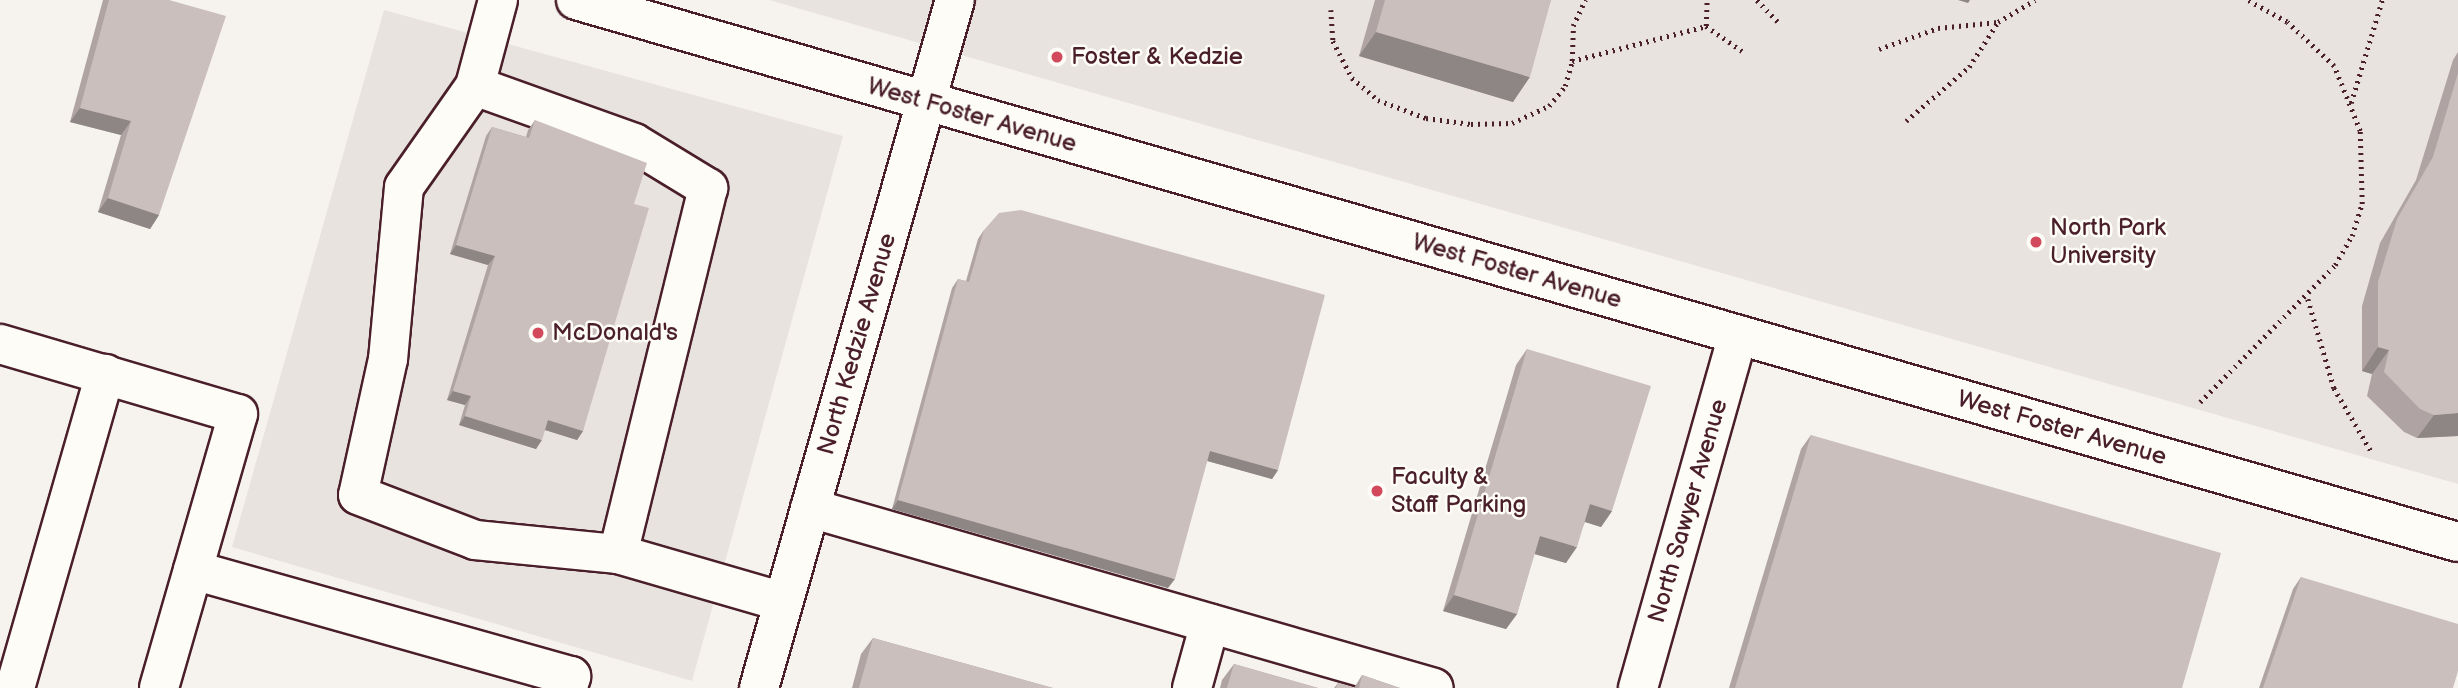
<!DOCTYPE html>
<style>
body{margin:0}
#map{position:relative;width:2458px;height:688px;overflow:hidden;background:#f6f3ef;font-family:"Balsamiq Sans",sans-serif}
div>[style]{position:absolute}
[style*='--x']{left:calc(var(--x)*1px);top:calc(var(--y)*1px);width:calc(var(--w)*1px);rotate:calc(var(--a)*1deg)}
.built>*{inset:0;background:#e9e3e0}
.path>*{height:4.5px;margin-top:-2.25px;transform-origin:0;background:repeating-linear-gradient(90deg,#4a1f2b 0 2px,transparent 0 7px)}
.roads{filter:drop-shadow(2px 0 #4a1f2b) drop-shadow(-2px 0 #4a1f2b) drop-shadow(0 2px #4a1f2b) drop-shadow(0 -2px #4a1f2b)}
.minor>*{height:38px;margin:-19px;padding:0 19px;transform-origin:19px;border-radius:19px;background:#fdfcf7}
.major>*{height:38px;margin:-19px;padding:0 19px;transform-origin:19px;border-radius:19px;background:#fdfcf7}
.wall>*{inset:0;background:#afa4a3}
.shaded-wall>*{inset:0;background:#8e8685}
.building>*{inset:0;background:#cbbfbe}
.dots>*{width:19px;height:19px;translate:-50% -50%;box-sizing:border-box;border:4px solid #fdfcf7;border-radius:50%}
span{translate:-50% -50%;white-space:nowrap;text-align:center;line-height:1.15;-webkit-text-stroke:5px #fdfcf7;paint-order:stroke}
.poi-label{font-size:24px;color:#4a1f2b}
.left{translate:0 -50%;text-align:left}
.street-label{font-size:24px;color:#4a1f2b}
</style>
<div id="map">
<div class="built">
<i style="clip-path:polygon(769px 0,2458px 0,2458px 484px)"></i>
<i style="clip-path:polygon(384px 10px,843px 136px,692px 681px,232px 547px)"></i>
</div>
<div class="path">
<i style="--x:1757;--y:0;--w:30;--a:46"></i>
<i style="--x:1331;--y:10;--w:31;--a:86"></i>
<i style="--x:1333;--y:41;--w:42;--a:62.8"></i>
<i style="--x:1352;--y:78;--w:34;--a:40"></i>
<i style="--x:1378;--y:100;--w:51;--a:20.6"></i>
<i style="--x:1426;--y:118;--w:45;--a:7.6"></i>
<i style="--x:1471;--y:124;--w:41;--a:-1.4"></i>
<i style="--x:1512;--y:123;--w:41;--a:-24.7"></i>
<i style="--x:1549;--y:106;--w:26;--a:-51"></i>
<i style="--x:1565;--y:86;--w:26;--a:-74"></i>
<i style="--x:1572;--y:61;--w:35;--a:-88"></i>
<i style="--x:1573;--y:26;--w:29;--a:-65"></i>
<i style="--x:1706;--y:26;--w:26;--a:-88"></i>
<i style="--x:1879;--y:49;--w:63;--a:-19.6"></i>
<i style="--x:1938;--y:28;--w:60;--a:-5.7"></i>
<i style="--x:1572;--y:61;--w:138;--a:-14.6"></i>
<i style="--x:1706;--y:26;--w:44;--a:34.8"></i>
<i style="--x:2351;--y:103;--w:108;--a:-73.2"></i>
<i style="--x:1906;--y:121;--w:83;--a:-40.6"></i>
<i style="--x:1969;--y:67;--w:54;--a:-57.2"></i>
<i style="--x:1998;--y:22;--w:43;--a:-30.7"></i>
<i style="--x:2308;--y:299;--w:93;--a:73.7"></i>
<i style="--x:2334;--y:388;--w:73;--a:59.6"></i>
<i style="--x:2200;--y:402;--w:192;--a:-45.4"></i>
<i style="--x:2335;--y:265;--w:34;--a:-60"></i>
<i style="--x:2352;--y:236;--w:34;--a:-73"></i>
<i style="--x:2362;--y:204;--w:73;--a:-91.6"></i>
<i style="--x:2360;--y:131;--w:70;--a:-111.8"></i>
<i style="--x:2334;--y:66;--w:64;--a:-136.9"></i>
<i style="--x:2287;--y:22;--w:46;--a:-151.2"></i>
</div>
<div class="roads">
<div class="minor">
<i style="--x:498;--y:0;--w:89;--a:105"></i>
<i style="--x:475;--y:86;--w:123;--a:125.1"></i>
<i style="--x:404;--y:187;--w:173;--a:95.3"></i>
<i style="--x:388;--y:359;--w:139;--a:102.4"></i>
<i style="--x:358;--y:495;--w:125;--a:21"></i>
<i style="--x:475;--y:540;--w:144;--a:5.6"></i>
<i style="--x:618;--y:554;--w:172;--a:16.2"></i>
<i style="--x:475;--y:86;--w:169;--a:19.7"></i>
<i style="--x:634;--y:143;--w:87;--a:31.3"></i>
<i style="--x:708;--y:188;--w:377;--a:103.8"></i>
<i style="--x:0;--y:344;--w:248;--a:16.4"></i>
<i style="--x:238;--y:414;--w:285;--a:106.1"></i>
<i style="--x:810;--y:508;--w:649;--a:16.09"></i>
<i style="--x:193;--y:570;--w:393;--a:15.7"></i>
<i style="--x:571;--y:676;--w:12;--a:104"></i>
<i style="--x:15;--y:688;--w:327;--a:-74"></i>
<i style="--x:1192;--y:688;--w:67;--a:-74.5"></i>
<i style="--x:1638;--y:688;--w:367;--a:-74.2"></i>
</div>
<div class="major">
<i style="--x:576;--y:0;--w:1958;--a:16.07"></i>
<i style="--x:759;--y:688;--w:715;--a:-74.1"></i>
</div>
</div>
<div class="wall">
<i style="clip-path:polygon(103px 0,169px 0,159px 215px,150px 229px,98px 212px,121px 135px,70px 122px)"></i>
<i style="clip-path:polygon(1375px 0,1551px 0,1513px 102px,1359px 56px)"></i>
<i style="clip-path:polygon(2458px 52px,2458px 436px,2417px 438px,2404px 432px,2367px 396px,2372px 374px,2362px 371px,2362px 306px,2380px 243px,2416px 180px,2453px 60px)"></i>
<i style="clip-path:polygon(535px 120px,634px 204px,583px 431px,577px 440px,545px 430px,536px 449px,459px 425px,465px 405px,447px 400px,488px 265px,450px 254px,486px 136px,492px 127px,526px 137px,528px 130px)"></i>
<i style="clip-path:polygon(984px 230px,1278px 470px,1272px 479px,1207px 461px,1168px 588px,892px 509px,952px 288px,958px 279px,966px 281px,978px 239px)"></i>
<i style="clip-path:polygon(1527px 349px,1612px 511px,1601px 527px,1585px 522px,1566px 563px,1534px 554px,1517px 614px,1506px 629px,1443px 611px,1516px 365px)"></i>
<i style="clip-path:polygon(1811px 435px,2182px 688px,1729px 688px,1801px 449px)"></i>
<i style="clip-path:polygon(2301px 577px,2453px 688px,2259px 688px,2293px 589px)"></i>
<i style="clip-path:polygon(873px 638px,1053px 688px,852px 688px,861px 654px)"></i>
<i style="clip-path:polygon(1234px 664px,1318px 688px,1220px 688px,1222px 680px)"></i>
<i style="clip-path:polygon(1362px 675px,1400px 688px,1334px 688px,1338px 683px,1354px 688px)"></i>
</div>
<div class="shaded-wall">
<i style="clip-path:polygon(1958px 0,1970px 0,1968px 3px)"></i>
<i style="clip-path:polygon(1376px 32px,1530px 77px,1513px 102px,1359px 56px)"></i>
<i style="clip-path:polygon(80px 108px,131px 121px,121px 135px,70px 122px)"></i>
<i style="clip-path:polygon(108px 198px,159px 215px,150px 229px,98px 212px)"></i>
<i style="clip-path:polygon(456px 245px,495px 256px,488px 265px,450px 254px)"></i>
<i style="clip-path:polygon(2378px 347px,2389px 350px,2372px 374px,2362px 371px)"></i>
<i style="clip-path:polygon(453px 391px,471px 396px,465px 405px,447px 400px)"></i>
<i style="clip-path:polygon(2458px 413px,2458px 436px,2417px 438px,2434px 415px)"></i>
<i style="clip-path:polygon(465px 416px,542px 440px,536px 449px,459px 425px)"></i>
<i style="clip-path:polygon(548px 420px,583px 431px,577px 440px,542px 429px)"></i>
<i style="clip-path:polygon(1210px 451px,1278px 470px,1272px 479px,1204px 460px)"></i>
<i style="clip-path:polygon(898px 500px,1175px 579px,1168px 588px,892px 509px)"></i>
<i style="clip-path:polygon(1590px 504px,1612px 511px,1601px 527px,1579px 520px)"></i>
<i style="clip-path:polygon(1540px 536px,1577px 547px,1566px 563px,1528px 552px)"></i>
<i style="clip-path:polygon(1454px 595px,1517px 614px,1506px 629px,1443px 611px)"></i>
</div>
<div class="building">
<i style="clip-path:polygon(109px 0,169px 0,226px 16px,159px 215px,108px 198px,131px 121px,80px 108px)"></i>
<i style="clip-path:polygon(1385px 0,1551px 0,1530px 77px,1376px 32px)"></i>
<i style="clip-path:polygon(2458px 73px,2458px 413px,2434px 415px,2420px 409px,2384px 372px,2389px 350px,2378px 347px,2378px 282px,2397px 219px,2433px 157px)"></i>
<i style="clip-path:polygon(535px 120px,647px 163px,634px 204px,649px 208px,583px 431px,548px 420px,542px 440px,465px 416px,471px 396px,453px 391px,495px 256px,456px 245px,492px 127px,529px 138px)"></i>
<i style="clip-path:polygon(1021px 210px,1325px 295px,1278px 470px,1210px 451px,1175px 579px,898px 500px,958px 279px,969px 282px,984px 230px,999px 213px)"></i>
<i style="clip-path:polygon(1527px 349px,1651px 386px,1612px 511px,1590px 504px,1577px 547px,1540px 536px,1517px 614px,1454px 595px)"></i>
<i style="clip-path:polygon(1811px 435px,2221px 553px,2182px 688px,1735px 688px)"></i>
<i style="clip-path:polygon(2301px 577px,2458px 624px,2458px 671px,2453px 688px,2263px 688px)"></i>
<i style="clip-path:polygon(873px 638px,1053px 688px,859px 688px)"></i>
<i style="clip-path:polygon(1234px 664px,1318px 688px,1227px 688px)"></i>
<i style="clip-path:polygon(1362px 675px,1400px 688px,1359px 688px)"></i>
<i style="clip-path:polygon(1338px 683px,1355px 688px,1336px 688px)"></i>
</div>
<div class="dots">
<i style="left:1057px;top:57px;background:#d1495b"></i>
<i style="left:2036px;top:242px;background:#d1495b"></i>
<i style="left:538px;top:333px;background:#d1495b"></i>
<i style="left:1377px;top:491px;background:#d1495b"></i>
</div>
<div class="poi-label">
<span class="left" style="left:1071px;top:57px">Foster &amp; Kedzie</span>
<span class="left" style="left:2050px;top:242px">North Park<br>University</span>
<span class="left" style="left:552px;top:333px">McDonald's</span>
<span class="left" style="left:1391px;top:491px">Faculty &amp;<br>Staff Parking</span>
</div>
<div class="street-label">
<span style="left:972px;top:115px;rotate:16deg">West Foster Avenue</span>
<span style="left:1517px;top:271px;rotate:16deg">West Foster Avenue</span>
<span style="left:857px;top:344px;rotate:-74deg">North Kedzie Avenue</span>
<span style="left:2062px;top:428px;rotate:16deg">West Foster Avenue</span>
<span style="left:1688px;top:511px;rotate:-74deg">North Sawyer Avenue</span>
</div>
</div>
